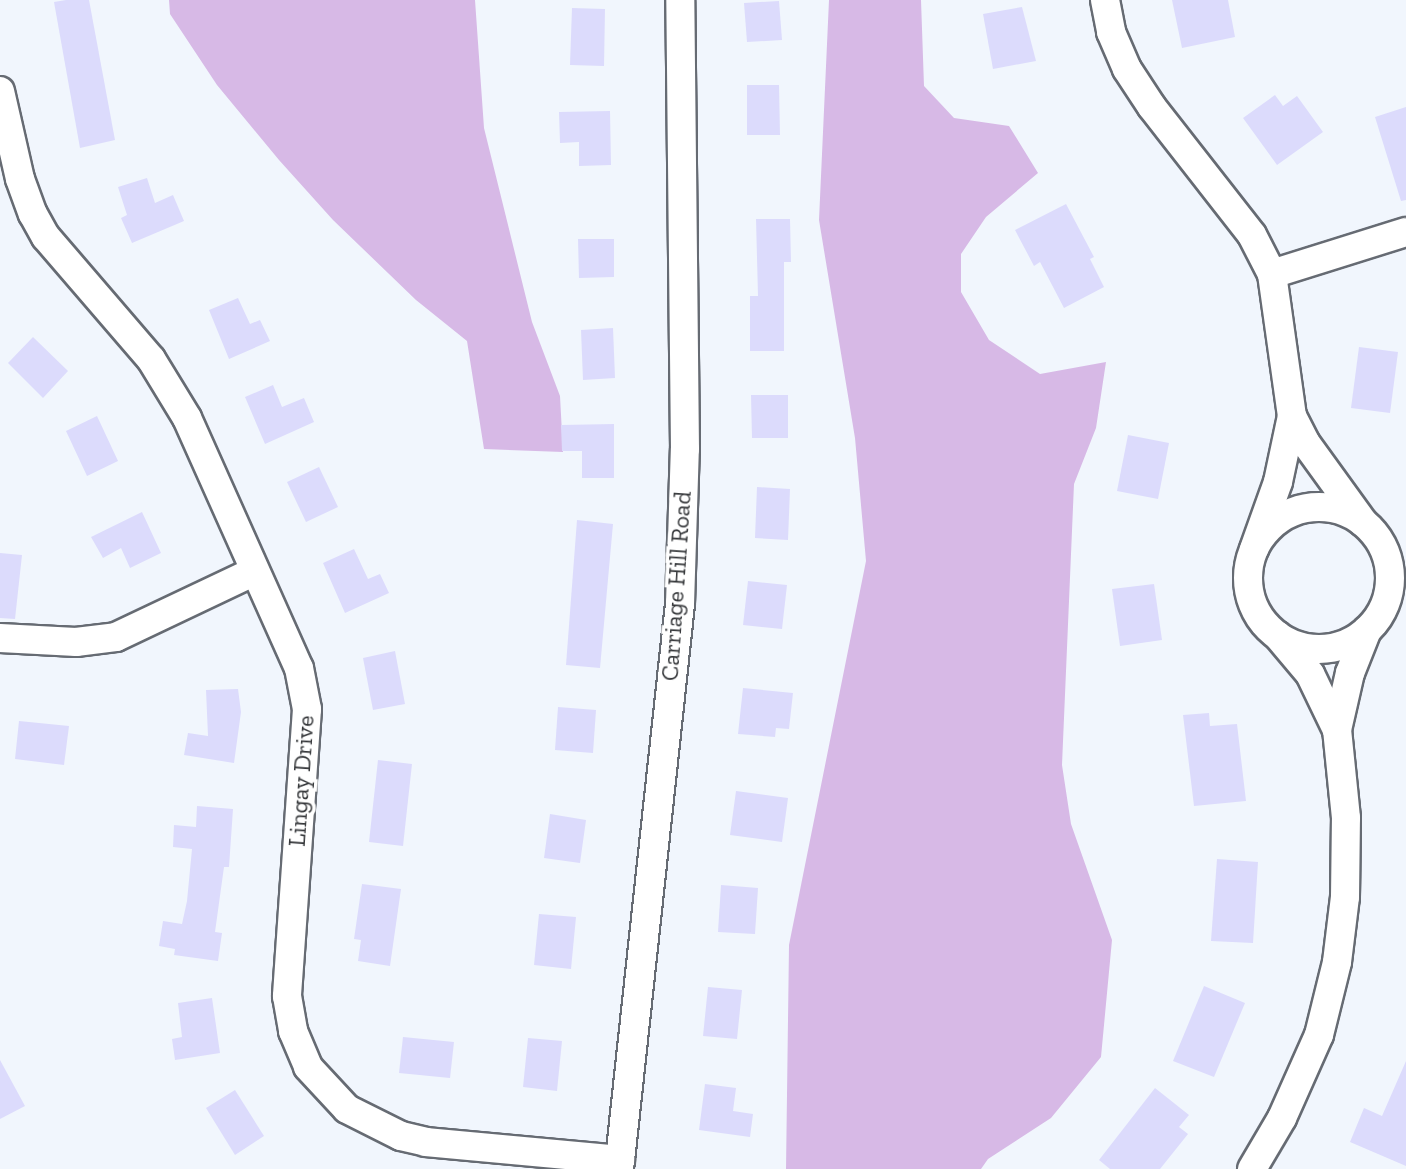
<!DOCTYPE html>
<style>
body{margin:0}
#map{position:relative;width:1406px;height:1169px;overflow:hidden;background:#f1f6fd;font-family:"Zilla Slab",serif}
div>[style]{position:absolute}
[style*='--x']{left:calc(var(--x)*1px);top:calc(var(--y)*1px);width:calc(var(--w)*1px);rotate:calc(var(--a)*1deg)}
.green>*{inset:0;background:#d7b9e6}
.building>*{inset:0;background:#dcdbfc}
.roads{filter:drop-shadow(2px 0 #666b73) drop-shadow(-2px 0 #666b73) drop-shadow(0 2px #666b73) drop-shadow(0 -2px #666b73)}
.street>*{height:28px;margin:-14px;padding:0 14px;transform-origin:14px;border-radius:14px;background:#fff}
.street>.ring{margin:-14px;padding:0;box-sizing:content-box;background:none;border:28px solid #fff;border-radius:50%}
span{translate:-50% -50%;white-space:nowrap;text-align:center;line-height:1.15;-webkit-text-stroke:7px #fff;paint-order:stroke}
.street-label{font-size:24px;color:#343639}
</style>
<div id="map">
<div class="green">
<i style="clip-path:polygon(169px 0,475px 0,484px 128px,532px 322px,560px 396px,563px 452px,484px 449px,467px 341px,416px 300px,333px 220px,279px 160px,217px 85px,170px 14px)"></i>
<i style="clip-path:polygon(829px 0,921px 0,924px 86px,954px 118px,1009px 126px,1038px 173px,986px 217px,961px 254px,961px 292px,989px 340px,1040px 374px,1106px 362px,1096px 428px,1074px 484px,1062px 765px,1071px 824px,1112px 940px,1101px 1057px,1051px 1118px,988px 1159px,981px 1169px,786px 1169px,789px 945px,866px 561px,855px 438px,819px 220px)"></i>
</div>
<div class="building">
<i style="clip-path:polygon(66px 0,89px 0,115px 140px,80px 148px,54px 2px)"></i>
<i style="clip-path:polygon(1172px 0,1228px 0,1235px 37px,1182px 48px)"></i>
<i style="clip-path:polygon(779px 1px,782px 40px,747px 42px,744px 3px)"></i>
<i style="clip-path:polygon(1022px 7px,1036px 61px,993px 69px,983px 14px)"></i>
<i style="clip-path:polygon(572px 8px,605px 9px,604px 66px,570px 65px)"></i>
<i style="clip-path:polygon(747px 85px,779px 85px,780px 135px,747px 135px)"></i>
<i style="clip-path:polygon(1275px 95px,1283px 106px,1297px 96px,1323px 132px,1277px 165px,1243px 118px)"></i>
<i style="clip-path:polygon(1406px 107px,1406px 200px,1401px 201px,1375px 117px)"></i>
<i style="clip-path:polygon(610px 111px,611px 165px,579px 166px,579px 142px,560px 143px,559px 112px)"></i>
<i style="clip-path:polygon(147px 178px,155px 203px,173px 195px,184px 221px,132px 243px,121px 218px,127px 215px,118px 187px)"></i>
<i style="clip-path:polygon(1066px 204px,1094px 257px,1090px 259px,1104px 287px,1064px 308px,1040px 262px,1034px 266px,1015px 230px)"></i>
<i style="clip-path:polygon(756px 219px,790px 219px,791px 262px,784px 262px,784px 351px,750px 351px,750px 296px,758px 296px)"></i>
<i style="clip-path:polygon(578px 239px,614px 239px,614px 277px,579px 278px)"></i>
<i style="clip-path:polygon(238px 298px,250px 324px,260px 320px,270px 341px,229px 359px,209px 310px)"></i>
<i style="clip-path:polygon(613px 328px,615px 378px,583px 380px,581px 330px)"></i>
<i style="clip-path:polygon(33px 337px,68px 371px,43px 398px,8px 363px)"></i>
<i style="clip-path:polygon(1359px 347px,1398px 352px,1390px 413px,1351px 408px)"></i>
<i style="clip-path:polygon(273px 385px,282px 407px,304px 398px,314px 422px,265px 444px,245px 397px)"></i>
<i style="clip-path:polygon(751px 395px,788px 395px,788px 438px,752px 438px)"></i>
<i style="clip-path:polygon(97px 416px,118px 461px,87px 476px,66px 431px)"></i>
<i style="clip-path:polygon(614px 424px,614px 478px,582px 478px,582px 451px,562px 451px,561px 425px)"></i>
<i style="clip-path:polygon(1128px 435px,1169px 443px,1158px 499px,1117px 491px)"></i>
<i style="clip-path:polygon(319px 467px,338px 507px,306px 522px,287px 482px)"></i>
<i style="clip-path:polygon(757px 487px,790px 489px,788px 540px,755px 538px)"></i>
<i style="clip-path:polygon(142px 512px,161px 553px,130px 568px,121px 548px,103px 558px,91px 537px)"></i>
<i style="clip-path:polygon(577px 520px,613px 524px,600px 668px,566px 665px)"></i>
<i style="clip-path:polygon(354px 549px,368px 579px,380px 574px,389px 593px,345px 613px,323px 563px)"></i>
<i style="clip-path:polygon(0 553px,22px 555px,15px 619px,0 618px)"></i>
<i style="clip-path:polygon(748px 581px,787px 585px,782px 629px,743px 625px)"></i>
<i style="clip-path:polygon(1154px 584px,1162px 640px,1120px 646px,1112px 589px)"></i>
<i style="clip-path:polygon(395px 651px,405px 704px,373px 710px,363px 658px)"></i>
<i style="clip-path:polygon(743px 688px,793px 693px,789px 729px,776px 728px,775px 737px,738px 734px)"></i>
<i style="clip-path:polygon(238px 689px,241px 712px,234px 763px,184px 755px,188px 733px,208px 736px,206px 690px)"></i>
<i style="clip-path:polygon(558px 707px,596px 710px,593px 753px,555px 750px)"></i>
<i style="clip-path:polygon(1209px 713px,1210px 726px,1237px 724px,1246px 801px,1194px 806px,1183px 715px)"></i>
<i style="clip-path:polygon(19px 721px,69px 726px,64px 765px,15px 759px)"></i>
<i style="clip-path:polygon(378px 760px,412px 764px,403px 846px,369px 842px)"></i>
<i style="clip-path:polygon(736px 791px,788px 798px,782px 842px,730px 835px)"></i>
<i style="clip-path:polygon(197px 806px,233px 809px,229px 867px,224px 867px,215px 932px,222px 933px,218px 961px,174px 955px,175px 949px,159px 946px,163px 921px,182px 924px,187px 901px,192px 849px,173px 847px,174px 825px,196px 827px)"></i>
<i style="clip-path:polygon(550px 814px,586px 820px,580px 863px,544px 858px)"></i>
<i style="clip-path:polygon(1217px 859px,1258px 862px,1253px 943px,1211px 941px)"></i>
<i style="clip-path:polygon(362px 884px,401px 889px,390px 966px,358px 961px,361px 940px,354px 939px)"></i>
<i style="clip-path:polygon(721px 885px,758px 888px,755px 934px,718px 932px)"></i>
<i style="clip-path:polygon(539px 914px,576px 917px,571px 969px,534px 965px)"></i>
<i style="clip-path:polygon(1204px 986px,1245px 1003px,1214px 1077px,1173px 1061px)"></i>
<i style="clip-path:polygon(708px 987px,742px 990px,737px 1039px,703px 1036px)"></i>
<i style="clip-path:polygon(212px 998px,220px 1053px,175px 1060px,172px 1039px,182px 1037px,178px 1003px)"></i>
<i style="clip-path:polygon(403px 1037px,454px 1042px,450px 1078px,399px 1073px)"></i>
<i style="clip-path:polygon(528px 1038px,562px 1041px,557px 1091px,523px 1087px)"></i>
<i style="clip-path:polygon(0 1060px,25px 1106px,0 1119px)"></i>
<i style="clip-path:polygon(1406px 1061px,1406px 1166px,1350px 1142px,1364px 1108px,1382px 1116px)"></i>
<i style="clip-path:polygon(705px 1084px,736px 1088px,733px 1111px,753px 1114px,750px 1137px,699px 1130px)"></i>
<i style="clip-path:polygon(1155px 1088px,1189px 1115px,1179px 1127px,1188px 1134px,1160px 1169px,1110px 1169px,1099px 1160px)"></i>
<i style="clip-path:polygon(235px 1090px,264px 1136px,235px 1155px,206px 1108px)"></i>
</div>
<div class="roads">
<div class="street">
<i style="--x:1105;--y:0;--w:33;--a:79"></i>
<i style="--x:1111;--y:32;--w:40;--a:66.6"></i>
<i style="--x:1127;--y:69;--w:45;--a:56.7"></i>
<i style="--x:1152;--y:107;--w:162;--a:52"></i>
<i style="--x:1252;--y:235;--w:44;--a:62.9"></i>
<i style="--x:1272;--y:274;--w:143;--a:82"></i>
<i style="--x:1292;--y:416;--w:67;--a:102"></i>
<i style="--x:1278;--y:482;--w:71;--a:109.7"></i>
<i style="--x:0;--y:91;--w:90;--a:77.2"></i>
<i style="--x:20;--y:179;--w:37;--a:70"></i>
<i style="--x:33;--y:214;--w:26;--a:61"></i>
<i style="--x:46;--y:237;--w:161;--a:49.3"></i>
<i style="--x:151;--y:359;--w:69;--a:58.6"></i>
<i style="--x:187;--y:418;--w:274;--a:65.9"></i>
<i style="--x:299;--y:668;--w:42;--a:79"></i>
<i style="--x:307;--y:709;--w:288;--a:94"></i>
<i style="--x:287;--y:996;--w:36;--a:80"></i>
<i style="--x:293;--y:1031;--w:39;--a:67"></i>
<i style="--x:308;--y:1067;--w:57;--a:47.1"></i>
<i style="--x:347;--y:1109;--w:60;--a:26.6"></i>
<i style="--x:401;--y:1136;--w:26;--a:13"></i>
<i style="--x:426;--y:1142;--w:195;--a:5.3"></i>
<i style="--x:1272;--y:274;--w:140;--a:-17.4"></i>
<i style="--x:1292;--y:416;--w:29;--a:63"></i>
<i style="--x:1305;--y:442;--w:99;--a:54.1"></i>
<i class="ring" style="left:1248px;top:507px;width:114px;height:114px"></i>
<i style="--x:0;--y:638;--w:76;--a:3"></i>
<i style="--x:76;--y:642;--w:40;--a:-7.1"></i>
<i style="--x:116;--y:637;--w:152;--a:-25.4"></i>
<i style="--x:1337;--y:730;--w:58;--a:-77.2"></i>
<i style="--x:1350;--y:673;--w:46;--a:-68.4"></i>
<i style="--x:619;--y:1169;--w:568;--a:-83.84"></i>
<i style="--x:680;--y:604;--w:155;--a:-88.2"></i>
<i style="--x:685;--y:449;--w:449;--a:-90.6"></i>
<i style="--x:1252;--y:1169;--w:59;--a:-59.5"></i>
<i style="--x:1282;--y:1118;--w:91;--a:-66"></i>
<i style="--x:1319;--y:1035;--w:75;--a:-76.1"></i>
<i style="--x:1337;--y:962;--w:65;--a:-83"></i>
<i style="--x:1345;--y:897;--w:79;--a:-89.3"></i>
<i style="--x:1346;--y:818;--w:88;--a:-95.8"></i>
<i style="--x:1337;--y:730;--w:62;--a:-115.7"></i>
<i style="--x:1310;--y:674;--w:50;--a:-130.1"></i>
</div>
</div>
<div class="street-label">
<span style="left:676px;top:586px;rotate:-86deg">Carriage Hill Road</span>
<span style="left:301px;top:781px;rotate:-86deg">Lingay Drive</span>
</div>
</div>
